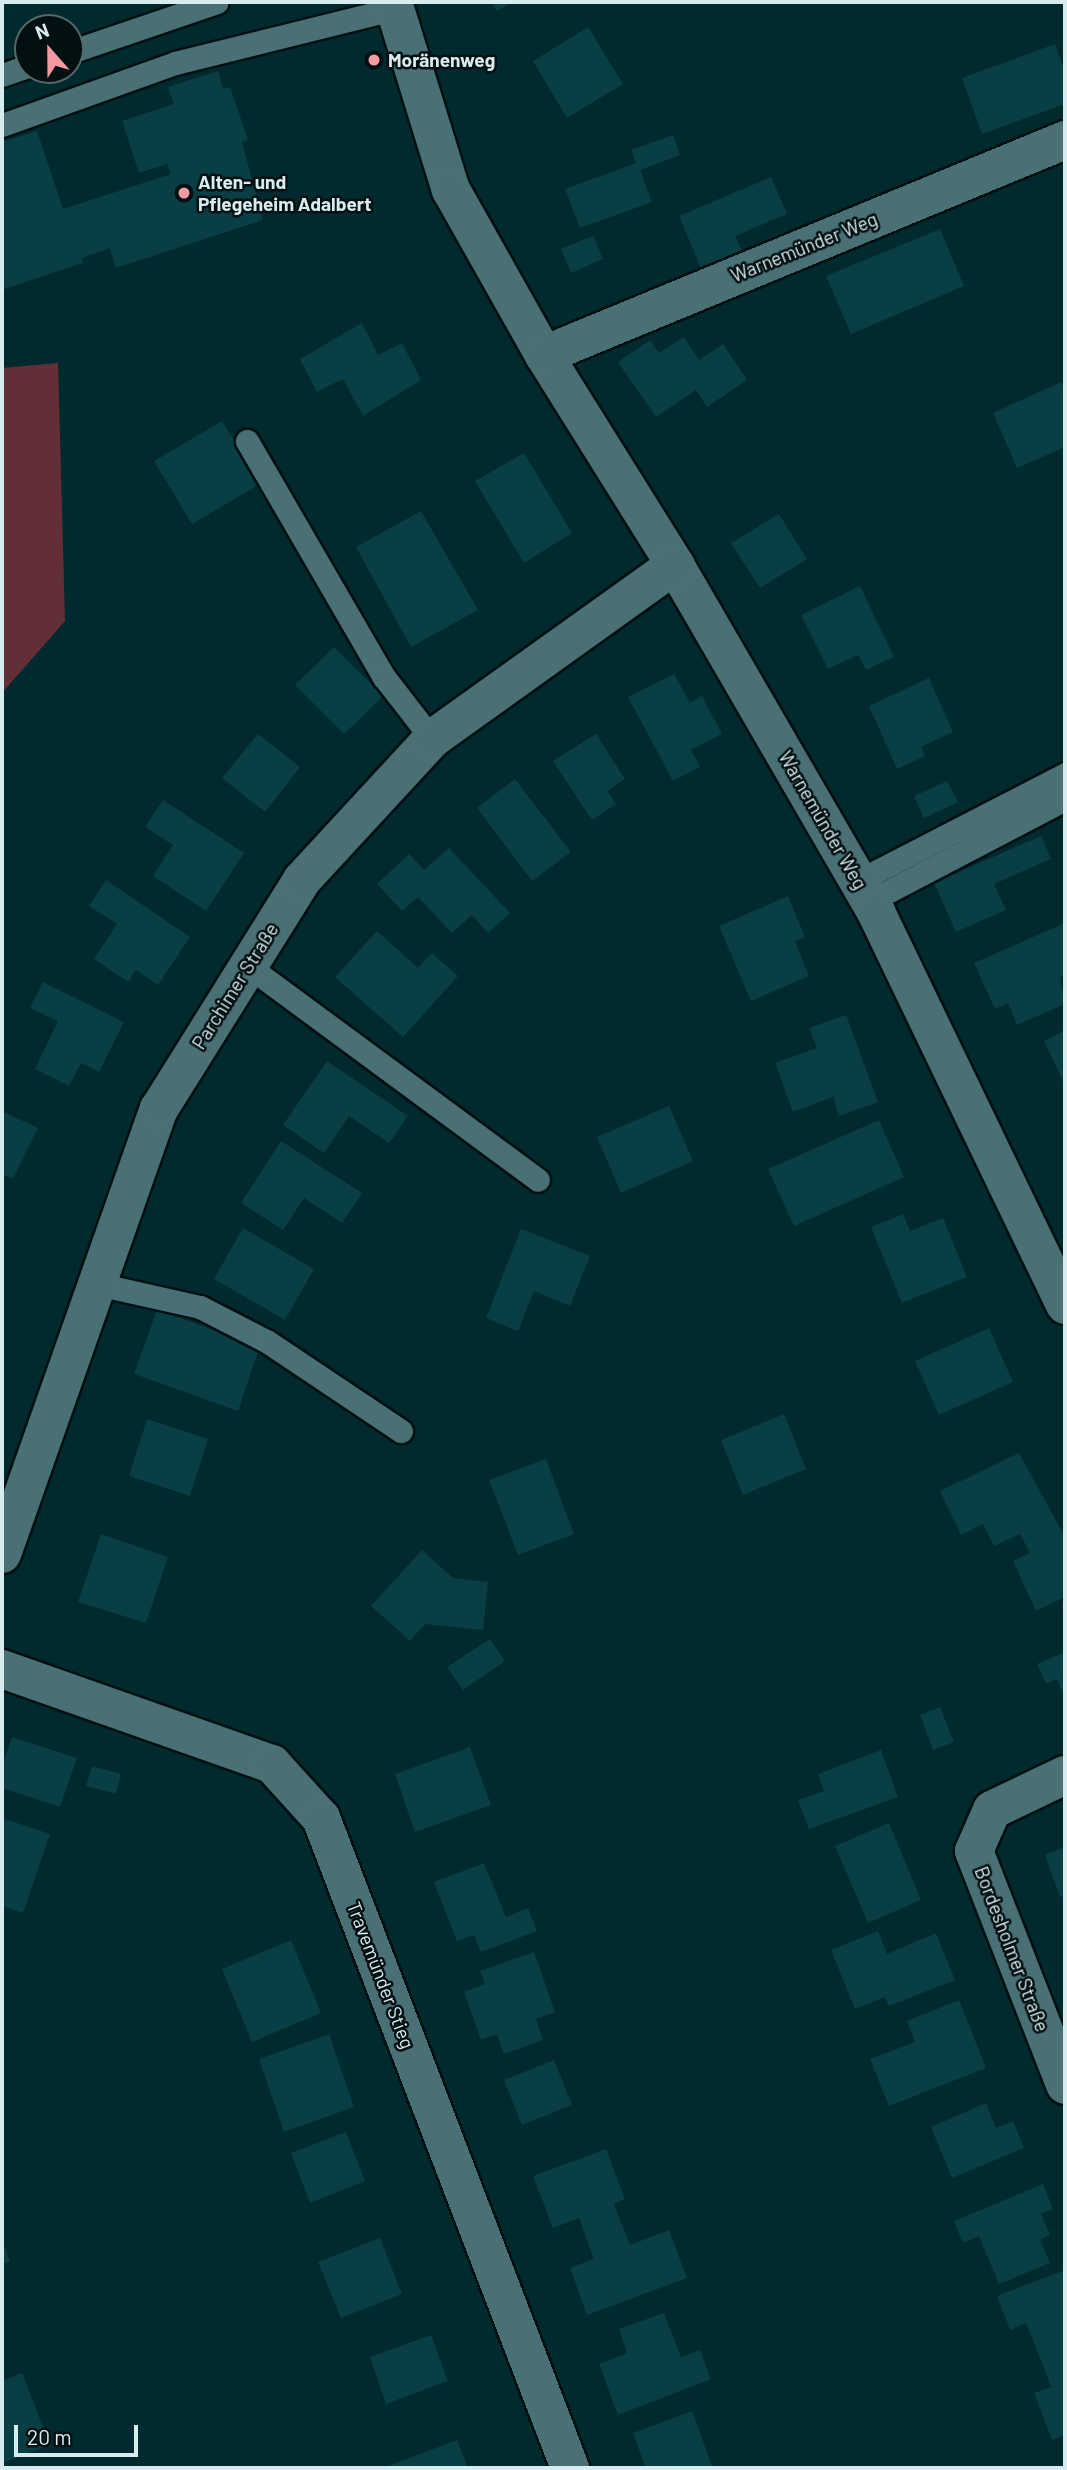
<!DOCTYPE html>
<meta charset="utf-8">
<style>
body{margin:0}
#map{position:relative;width:1067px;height:2470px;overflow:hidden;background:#002a2e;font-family:Barlow,sans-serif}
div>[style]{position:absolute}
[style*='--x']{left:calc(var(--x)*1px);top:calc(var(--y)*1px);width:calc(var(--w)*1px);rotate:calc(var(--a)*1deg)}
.green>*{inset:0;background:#632f36}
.building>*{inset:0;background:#083e44}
.roads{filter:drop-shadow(2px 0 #001013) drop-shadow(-2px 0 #001013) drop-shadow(0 2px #001013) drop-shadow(0 -2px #001013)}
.service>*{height:23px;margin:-11.5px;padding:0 11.5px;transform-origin:11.5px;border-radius:11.5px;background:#497175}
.minor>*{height:38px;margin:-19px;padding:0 19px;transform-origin:19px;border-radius:19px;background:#497175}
.dots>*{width:19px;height:19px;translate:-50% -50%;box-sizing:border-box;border:4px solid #021012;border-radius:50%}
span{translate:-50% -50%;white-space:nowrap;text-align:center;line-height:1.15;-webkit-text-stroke:5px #021012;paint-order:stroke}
.poi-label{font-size:19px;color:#d7ecef;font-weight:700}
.left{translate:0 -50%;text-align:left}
.street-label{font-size:19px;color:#d7ecef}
.frame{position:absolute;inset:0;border:4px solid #d7ecef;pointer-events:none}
.north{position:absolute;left:14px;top:14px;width:70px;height:70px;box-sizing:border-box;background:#021012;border:2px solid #57686a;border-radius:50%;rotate:339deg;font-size:19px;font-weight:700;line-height:28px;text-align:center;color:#d7ecef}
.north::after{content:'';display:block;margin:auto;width:24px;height:32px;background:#f49aa3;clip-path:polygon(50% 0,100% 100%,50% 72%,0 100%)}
.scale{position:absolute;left:14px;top:2425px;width:124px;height:32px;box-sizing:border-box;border:4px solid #d7ecef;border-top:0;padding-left:9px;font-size:21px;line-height:24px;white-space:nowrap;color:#d7ecef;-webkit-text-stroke:5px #021012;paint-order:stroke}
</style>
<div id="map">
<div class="green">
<i style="clip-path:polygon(58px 363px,65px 621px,2px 693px,2px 368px)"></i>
</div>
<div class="building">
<i style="clip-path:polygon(492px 2px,512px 2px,497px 11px)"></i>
<i style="clip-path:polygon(588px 27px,623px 84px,567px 118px,533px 61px)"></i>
<i style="clip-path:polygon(1055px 44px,1065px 72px,1065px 104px,982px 134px,962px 78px)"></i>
<i style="clip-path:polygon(218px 71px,223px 89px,230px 87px,248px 140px,242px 142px,263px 220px,116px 268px,110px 248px,82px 258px,83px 263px,2px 290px,2px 142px,37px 131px,63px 209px,171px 174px,167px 164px,139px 173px,122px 121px,174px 104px,168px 87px)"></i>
<i style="clip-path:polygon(673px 135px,680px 155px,640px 170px,652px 202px,580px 228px,565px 189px,636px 163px,631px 150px)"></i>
<i style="clip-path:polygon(771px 177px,787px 214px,735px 236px,742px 251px,701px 268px,679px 216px)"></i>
<i style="clip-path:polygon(940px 229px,964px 286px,851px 334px,826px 276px)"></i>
<i style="clip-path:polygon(593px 236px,603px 259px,571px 273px,561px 249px)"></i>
<i style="clip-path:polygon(362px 323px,378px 355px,402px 343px,421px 380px,363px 416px,343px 379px,317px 392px,300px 359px)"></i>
<i style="clip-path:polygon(684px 337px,699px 360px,723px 344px,747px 380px,707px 407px,696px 390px,656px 417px,618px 362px,650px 340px,659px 353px)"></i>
<i style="clip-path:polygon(1061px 382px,1065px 392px,1065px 447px,1017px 468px,993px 413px)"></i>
<i style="clip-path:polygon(222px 421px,260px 484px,192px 524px,154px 461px)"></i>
<i style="clip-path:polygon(524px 453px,572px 533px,524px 563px,475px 481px)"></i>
<i style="clip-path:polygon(421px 511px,478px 610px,411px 647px,356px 547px)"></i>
<i style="clip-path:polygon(779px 514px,807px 559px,760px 588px,731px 543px)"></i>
<i style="clip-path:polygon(860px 586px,894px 657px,866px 670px,858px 655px,828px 669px,801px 615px)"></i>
<i style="clip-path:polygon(334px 647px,383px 696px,344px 734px,295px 685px)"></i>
<i style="clip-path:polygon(674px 674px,690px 703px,702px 696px,722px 734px,691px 750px,700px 767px,673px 781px,628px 697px)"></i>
<i style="clip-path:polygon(929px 678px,953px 732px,921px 747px,925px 756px,897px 769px,869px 706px)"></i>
<i style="clip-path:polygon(258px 734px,300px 767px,265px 812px,222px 778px)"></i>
<i style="clip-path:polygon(596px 734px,625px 779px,607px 791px,616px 804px,592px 820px,553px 761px)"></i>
<i style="clip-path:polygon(515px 779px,571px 852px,532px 881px,477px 808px)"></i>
<i style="clip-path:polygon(947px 781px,958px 802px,924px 818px,914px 796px)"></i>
<i style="clip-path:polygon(163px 800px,244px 853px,206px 911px,153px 876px,173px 845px,145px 827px)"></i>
<i style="clip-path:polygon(1041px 836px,1051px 859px,994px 884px,1006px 910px,956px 932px,934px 883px)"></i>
<i style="clip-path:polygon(449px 848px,510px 913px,488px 933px,472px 915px,452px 933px,418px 897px,402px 911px,377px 884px,409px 854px,424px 870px)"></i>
<i style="clip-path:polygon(106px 880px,190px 937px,158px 985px,136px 970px,128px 982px,94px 959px,117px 924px,89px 906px)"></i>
<i style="clip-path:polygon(788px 896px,805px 937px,795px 941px,809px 976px,751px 1001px,719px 926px)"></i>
<i style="clip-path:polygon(1065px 923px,1065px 975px,1060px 977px,1065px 1004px,1017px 1025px,1008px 1003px,995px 1009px,974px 963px)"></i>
<i style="clip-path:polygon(377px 931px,418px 968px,432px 953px,458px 976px,403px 1037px,335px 977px)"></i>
<i style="clip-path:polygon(43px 982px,124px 1022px,99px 1072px,81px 1063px,69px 1086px,35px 1069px,58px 1021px,30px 1008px)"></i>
<i style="clip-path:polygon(846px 1015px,878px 1102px,839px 1116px,833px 1097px,793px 1112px,775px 1063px,817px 1048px,809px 1028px)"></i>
<i style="clip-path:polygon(1065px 1030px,1065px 1085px,1044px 1041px)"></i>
<i style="clip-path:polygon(327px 1061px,408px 1116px,389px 1143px,349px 1116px,324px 1153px,283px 1125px)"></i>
<i style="clip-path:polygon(669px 1106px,693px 1161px,621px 1193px,597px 1137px)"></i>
<i style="clip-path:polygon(2px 1111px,38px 1128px,13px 1179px,2px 1174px)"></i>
<i style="clip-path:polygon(879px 1120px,904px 1177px,794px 1226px,768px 1169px)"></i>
<i style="clip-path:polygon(281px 1141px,362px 1193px,342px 1223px,304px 1198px,283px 1230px,241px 1203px)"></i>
<i style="clip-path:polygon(903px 1214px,910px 1231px,943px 1218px,967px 1277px,902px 1303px,871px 1227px)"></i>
<i style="clip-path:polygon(243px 1228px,314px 1269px,285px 1320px,214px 1279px)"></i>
<i style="clip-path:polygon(521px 1229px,590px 1256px,570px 1306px,534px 1291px,518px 1331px,486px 1318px)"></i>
<i style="clip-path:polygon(157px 1310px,260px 1346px,238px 1411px,134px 1374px)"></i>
<i style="clip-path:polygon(989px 1328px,1013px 1382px,939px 1415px,915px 1361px)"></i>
<i style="clip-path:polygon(784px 1414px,806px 1469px,743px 1495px,721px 1440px)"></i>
<i style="clip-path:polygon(147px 1419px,208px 1439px,190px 1496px,129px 1476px)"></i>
<i style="clip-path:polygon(1019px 1453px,1065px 1537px,1065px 1597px,1036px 1611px,1013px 1561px,1030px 1553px,1020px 1534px,994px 1546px,983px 1524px,961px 1535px,940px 1491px)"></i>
<i style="clip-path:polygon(546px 1459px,574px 1534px,518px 1555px,489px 1480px)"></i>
<i style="clip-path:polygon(101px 1534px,168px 1557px,146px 1623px,78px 1602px)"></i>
<i style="clip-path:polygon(422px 1550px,453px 1578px,488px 1582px,483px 1630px,425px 1624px,410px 1641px,371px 1606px)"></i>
<i style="clip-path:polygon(490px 1639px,505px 1661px,463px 1690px,447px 1667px)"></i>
<i style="clip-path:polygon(1065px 1652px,1065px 1698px,1057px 1679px,1046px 1684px,1037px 1664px)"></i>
<i style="clip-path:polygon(940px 1707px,954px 1742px,933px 1750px,920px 1715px)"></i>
<i style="clip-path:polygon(12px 1737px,77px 1758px,60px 1807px,2px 1788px,2px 1766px)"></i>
<i style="clip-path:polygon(470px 1747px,491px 1805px,415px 1832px,395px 1774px)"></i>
<i style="clip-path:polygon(881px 1750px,898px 1797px,809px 1829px,798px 1800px,824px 1791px,818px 1774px)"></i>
<i style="clip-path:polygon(92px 1766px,121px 1774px,116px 1794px,86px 1786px)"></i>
<i style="clip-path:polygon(2px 1818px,50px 1834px,23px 1913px,2px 1906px)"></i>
<i style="clip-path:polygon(889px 1823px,921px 1900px,868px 1923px,835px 1846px)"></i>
<i style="clip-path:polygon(1065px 1847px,1065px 1895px,1060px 1897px,1045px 1855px)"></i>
<i style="clip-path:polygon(484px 1863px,506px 1917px,528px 1908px,537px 1931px,481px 1952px,474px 1935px,457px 1941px,434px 1882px)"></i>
<i style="clip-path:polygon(878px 1931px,887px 1954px,936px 1933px,955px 1980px,889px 2006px,885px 1997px,855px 2009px,831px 1950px)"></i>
<i style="clip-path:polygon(291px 1940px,321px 2013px,252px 2042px,222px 1969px)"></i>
<i style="clip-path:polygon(534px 1952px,555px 2012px,536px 2019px,543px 2040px,504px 2054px,497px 2034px,481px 2040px,464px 1992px,485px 1984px,480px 1971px)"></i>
<i style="clip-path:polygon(959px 2000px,986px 2068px,889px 2106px,870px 2059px,915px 2042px,907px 2021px)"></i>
<i style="clip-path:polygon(329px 2034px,354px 2107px,284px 2132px,259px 2059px)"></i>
<i style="clip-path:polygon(554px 2060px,572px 2105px,522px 2125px,504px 2080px)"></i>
<i style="clip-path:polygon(986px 2103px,996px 2128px,1013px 2121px,1024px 2148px,952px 2178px,931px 2127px)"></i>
<i style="clip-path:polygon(346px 2132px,365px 2181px,310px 2203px,291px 2153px)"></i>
<i style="clip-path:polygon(606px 2149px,625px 2199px,614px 2204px,630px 2245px,669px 2230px,687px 2278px,587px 2315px,570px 2268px,594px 2259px,586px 2237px,579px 2218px,553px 2228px,533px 2176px)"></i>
<i style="clip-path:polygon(1043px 2184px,1053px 2209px,1041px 2214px,1050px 2235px,1040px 2240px,1050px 2263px,999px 2284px,979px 2236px,963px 2243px,954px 2221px)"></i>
<i style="clip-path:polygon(380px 2238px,402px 2294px,341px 2318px,318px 2262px)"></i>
<i style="clip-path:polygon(2px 2240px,10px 2261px,2px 2264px)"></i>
<i style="clip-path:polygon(1065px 2270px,1065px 2435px,1052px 2440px,1034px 2393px,1051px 2387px,1043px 2365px,1026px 2323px,1010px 2330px,997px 2296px)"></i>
<i style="clip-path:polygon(664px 2313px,681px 2357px,700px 2350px,711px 2379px,618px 2415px,599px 2364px,627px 2353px,619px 2329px)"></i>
<i style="clip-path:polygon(431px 2335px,448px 2381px,386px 2404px,370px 2357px)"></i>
<i style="clip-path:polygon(22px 2373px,50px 2445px,2px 2463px,2px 2381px)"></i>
<i style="clip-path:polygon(692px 2411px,713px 2468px,646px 2468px,633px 2433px)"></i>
<i style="clip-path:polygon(457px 2440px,468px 2468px,383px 2468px)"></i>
</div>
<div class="roads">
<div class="service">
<i style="--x:70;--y:52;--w:155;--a:-18.8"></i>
<i style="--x:2;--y:75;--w:28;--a:-19"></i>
<i style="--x:2;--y:125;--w:184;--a:-19.7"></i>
<i style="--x:175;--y:63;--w:226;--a:-13.9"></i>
<i style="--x:247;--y:441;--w:273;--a:59.9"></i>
<i style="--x:384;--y:677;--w:78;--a:52.3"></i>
<i style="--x:858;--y:881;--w:233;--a:-27.3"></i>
<i style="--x:870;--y:901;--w:220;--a:-27.6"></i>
<i style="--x:248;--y:966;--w:360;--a:36.4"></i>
<i style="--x:97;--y:1284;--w:106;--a:12.6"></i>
<i style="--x:200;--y:1307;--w:76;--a:27.2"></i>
<i style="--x:268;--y:1342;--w:160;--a:33.8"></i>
</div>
<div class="minor">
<i style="--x:393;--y:2;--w:197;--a:72.9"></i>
<i style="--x:451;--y:190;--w:189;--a:60.6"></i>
<i style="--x:544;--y:355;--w:248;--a:58"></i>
<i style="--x:675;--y:565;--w:401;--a:59.9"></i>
<i style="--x:876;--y:912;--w:436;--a:64.3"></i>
<i style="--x:544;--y:355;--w:564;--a:-22.42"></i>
<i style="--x:2;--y:1554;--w:472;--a:-70.6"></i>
<i style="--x:159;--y:1109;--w:270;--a:-58"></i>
<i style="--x:302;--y:880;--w:192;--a:-47.3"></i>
<i style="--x:432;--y:739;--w:299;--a:-35.6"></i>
<i style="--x:2;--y:1669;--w:286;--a:19.4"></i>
<i style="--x:272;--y:1764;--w:73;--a:47.8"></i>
<i style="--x:321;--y:1818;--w:696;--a:69.04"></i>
<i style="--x:1065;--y:1775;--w:81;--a:154.4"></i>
<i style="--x:992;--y:1810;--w:45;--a:113.7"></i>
<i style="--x:974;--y:1851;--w:251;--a:68.7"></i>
</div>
</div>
<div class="dots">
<i style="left:374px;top:60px;background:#f49aa3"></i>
<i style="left:184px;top:193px;background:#f49aa3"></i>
</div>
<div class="poi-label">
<span class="left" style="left:388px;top:60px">Moränenweg</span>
<span class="left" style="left:198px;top:193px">Alten- und<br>Pflegeheim Adalbert</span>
</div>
<div class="street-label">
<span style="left:804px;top:247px;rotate:-22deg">Warnemünder Weg</span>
<span style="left:823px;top:820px;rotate:60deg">Warnemünder Weg</span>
<span style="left:235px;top:986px;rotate:-58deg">Parchimer Straße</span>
<span style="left:1012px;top:1949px;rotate:69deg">Bordesholmer Straße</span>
<span style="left:381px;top:1975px;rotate:69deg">Travemünder Stieg</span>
</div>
<div class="frame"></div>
<div class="north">N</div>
<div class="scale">20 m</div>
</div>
